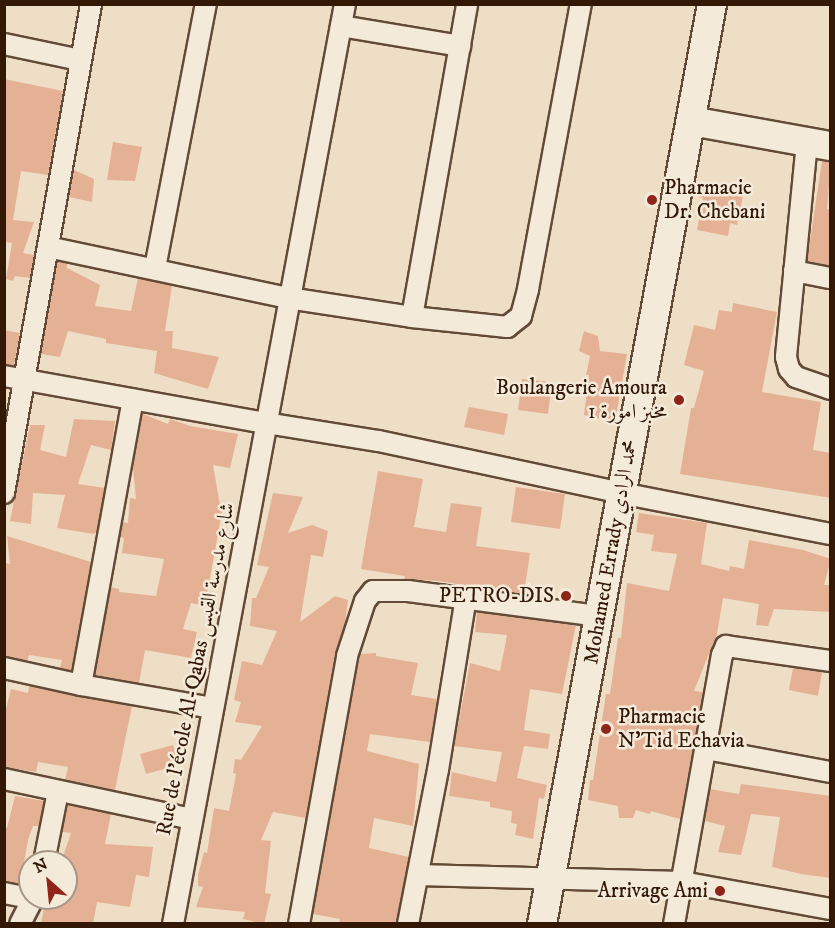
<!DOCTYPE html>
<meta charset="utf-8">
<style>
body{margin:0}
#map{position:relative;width:835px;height:928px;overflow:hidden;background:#eedec6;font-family:"IM FELL DW Pica",Amiri,serif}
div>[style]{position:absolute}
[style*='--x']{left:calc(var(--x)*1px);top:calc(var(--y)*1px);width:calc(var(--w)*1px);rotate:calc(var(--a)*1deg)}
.building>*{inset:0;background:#e5b195}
.roads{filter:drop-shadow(2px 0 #624a36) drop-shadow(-2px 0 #624a36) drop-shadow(0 2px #624a36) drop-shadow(0 -2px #624a36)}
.street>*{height:20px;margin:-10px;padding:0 10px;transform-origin:10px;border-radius:10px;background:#f4eada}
.secondary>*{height:28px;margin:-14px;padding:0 14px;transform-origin:14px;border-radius:14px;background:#f4eada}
.dots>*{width:16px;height:16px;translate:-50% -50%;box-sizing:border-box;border:3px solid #f4eada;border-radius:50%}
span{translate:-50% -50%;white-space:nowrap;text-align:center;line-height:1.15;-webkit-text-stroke:5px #f4eada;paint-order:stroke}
.poi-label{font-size:21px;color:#331806}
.left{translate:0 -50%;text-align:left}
.right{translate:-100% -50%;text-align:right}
.street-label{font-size:21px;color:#331806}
.frame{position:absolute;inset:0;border:6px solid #331806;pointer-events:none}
.north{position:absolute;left:18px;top:850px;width:60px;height:60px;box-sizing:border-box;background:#f4eada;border:2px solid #a79685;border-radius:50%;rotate:333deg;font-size:16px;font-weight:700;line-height:24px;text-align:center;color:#331806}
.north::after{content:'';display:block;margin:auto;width:21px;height:27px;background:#8f2418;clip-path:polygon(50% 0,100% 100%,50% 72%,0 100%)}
</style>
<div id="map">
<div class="building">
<i style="clip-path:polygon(4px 79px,63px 91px,48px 175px,21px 171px,13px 220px,34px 222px,23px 253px,34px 255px,30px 278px,15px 276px,13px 281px,6px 279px,12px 243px,4px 242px)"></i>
<i style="clip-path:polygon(113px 142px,142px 147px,135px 181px,107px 180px)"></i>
<i style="clip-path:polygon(822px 161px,831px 162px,827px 209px,831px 210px,831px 266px,807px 261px)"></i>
<i style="clip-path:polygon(74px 170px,94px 179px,92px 202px,69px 197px)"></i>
<i style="clip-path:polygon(702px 184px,744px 191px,737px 225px,730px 223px,728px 236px,697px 230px,703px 198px,699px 197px)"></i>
<i style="clip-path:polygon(57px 261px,67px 263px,67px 268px,100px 285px,95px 306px,131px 311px,138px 278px,172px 286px,165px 331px,173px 331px,172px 348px,219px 357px,208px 389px,154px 373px,157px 351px,106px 343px,106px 339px,68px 331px,60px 357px,41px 354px)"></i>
<i style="clip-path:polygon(733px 303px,777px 312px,762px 392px,821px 402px,813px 450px,831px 453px,831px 498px,680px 474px,691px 408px,694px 408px,704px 371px,684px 365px,694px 325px,715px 330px,719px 310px,732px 312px)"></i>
<i style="clip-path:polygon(4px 330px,20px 333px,14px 366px,4px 364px)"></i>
<i style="clip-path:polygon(584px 331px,598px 336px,600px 351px,627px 354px,615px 422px,584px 415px,589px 375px,586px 375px,590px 356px,579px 351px)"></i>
<i style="clip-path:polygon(522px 379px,552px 382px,548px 414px,518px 410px)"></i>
<i style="clip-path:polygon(469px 407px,508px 414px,504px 435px,464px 427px)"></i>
<i style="clip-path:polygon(143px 414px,168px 424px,170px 419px,190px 426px,238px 434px,230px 468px,213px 465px,220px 505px,223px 506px,205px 606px,191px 603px,183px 629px,197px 632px,191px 658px,145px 650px,139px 683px,95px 675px,111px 587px,119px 589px,119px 592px,156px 596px,164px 559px,122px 553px,124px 538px,120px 537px,123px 522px,128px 523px,130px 498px,136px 499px,133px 466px)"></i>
<i style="clip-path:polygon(74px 419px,115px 421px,111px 450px,91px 445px,78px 484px,105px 488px,97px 531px,94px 534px,57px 528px,65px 495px,33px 493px,31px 524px,10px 521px,30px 425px,45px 425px,40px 450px,66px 457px)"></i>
<i style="clip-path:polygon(378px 471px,423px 479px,414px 527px,446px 532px,451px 503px,482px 507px,476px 546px,530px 553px,524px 594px,438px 581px,404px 579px,405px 576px,361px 569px)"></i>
<i style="clip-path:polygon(516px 487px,565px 494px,560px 529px,511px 522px)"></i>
<i style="clip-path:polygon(273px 493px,303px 497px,288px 533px,312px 525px,328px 531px,323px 557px,311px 555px,300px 622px,335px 596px,348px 600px,345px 623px,335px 654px,306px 818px,273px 812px,261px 840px,271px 841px,265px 893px,271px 894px,264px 924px,243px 919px,245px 912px,196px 907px,203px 887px,198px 886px,198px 875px,204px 852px,207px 853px,214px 808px,229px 811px,236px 774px,233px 773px,235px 759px,241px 760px,262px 726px,235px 722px,241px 702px,234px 700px,242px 661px,262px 665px,277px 631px,250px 626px,252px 598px,256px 598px,269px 567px,257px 565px)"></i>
<i style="clip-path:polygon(639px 513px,707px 523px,701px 564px,729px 571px,730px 566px,744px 569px,749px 540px,803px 550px,831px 559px,824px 585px,831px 585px,831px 612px,774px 609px,768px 626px,756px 625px,759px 604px,723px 598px,717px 634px,694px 691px,703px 692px,680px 819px,651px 811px,650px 814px,636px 810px,633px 818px,619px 818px,618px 806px,588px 800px,590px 780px,593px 780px,606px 694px,610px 694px,618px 638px,621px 638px,627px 583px,669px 591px,677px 554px,651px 551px,654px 535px,636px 532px)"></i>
<i style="clip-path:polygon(7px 536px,91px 562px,71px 671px,60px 668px,62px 660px,29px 655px,27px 661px,4px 656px,4px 563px,10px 564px)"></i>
<i style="clip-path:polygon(477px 612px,576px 625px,562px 694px,530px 689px,524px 730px,550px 734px,548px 749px,524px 746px,517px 778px,547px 785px,544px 799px,539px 798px,533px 839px,515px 835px,517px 824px,511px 823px,512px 811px,490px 807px,490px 802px,449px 796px,452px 772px,496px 782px,502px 752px,454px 746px,470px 663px,500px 671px,507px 635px,475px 632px)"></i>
<i style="clip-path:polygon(376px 653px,376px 656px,418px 663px,411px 695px,437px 699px,430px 742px,370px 734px,367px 751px,419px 764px,413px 826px,374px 818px,369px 848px,409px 857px,396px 924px,339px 924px,340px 919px,313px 914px,359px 659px,360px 654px)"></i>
<i style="clip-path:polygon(793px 668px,822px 672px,818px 696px,789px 690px)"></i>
<i style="clip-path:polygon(29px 686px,132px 706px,115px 790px,65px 780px,68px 767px,38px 762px,36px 772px,4px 767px,4px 717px,11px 689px,28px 693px)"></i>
<i style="clip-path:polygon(173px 745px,179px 765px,146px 774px,140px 754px)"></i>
<i style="clip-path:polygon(741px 784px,831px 796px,831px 878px,801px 874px,772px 867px,780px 817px,751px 814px,741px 855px,718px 852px,725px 826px,705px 821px,710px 789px,739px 794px)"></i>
<i style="clip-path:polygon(15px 796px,44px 801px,39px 826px,33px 826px,28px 840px,24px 863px,29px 864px,26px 885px,4px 881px,4px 828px,7px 828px)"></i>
<i style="clip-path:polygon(68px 805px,111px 814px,105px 844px,153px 847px,149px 877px,136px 875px,130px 907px,97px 902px,93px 924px,41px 924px,46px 899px,66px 902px,66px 860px,62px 859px,71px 833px,62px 832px)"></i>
</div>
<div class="roads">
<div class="street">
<i style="--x:341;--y:26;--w:121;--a:9.5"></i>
<i style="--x:4;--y:44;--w:78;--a:11.9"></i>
<i style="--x:807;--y:142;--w:216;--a:95.6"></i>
<i style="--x:786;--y:357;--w:12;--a:76"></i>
<i style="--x:789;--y:369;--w:11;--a:49"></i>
<i style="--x:796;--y:377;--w:36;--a:19"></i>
<i style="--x:48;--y:247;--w:245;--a:12"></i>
<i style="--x:288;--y:298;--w:125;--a:8.7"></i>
<i style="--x:412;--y:317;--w:96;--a:6"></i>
<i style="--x:507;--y:327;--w:18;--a:-38"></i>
<i style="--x:521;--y:316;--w:28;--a:-75"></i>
<i style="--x:528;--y:289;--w:290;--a:-79.5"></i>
<i style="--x:155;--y:268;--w:269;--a:-79.1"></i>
<i style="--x:794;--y:271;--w:37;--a:11"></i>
<i style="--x:412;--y:317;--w:318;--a:-80"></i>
<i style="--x:4;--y:376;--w:266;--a:10.2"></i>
<i style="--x:266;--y:423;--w:114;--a:9.1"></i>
<i style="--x:379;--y:441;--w:248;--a:12.1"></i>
<i style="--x:621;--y:493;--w:213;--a:11.1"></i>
<i style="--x:4;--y:493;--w:497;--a:-79.9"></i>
<i style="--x:4;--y:668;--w:79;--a:12.4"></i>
<i style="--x:81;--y:685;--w:134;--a:9.9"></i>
<i style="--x:81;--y:685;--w:290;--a:-79.7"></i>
<i style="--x:706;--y:749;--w:126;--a:10.5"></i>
<i style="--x:4;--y:779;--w:192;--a:12"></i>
<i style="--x:44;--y:862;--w:72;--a:-78.8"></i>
<i style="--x:418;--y:875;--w:264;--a:1.5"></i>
<i style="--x:682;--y:882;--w:150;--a:10.3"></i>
<i style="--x:4;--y:893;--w:26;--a:11"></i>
<i style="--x:20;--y:924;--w:29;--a:-63"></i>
<i style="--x:173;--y:924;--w:936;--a:-79.41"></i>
<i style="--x:299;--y:924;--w:272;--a:-79.8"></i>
<i style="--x:347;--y:656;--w:58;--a:-71.9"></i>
<i style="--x:365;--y:601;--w:13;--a:-51"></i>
<i style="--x:373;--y:591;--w:35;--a:0"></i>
<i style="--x:408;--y:591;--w:193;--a:7.5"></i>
<i style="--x:408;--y:924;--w:157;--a:-79"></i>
<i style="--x:438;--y:770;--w:174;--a:-80.8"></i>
<i style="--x:674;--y:924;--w:273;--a:-79.9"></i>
<i style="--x:722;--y:655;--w:10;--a:-66"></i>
<i style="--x:726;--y:646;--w:105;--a:8.2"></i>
</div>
<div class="secondary">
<i style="--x:691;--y:121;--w:141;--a:10.2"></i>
<i style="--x:542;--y:924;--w:936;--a:-79.53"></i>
</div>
</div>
<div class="dots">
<i style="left:652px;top:200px;background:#8f2418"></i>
<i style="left:679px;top:400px;background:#8f2418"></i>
<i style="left:566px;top:596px;background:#8f2418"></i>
<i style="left:606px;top:729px;background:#8f2418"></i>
<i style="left:720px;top:891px;background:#8f2418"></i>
</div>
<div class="poi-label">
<span class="left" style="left:664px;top:200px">Pharmacie<br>Dr. Chebani</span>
<span class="right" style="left:667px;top:400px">Boulangerie Amoura<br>1 مخبز امورة</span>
<span class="right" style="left:554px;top:596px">PETRO-DIS</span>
<span class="left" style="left:618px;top:729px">Pharmacie<br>N'Tid Echavia</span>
<span class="right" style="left:708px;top:891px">Arrivage Ami</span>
</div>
<div class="street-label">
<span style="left:611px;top:552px;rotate:-80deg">Mohamed Errady محمد الرادي</span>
<span style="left:196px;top:669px;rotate:-79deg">Rue de l'école Al-Qabas شارع مدرسة القبس</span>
</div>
<div class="frame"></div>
<div class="north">N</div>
</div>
